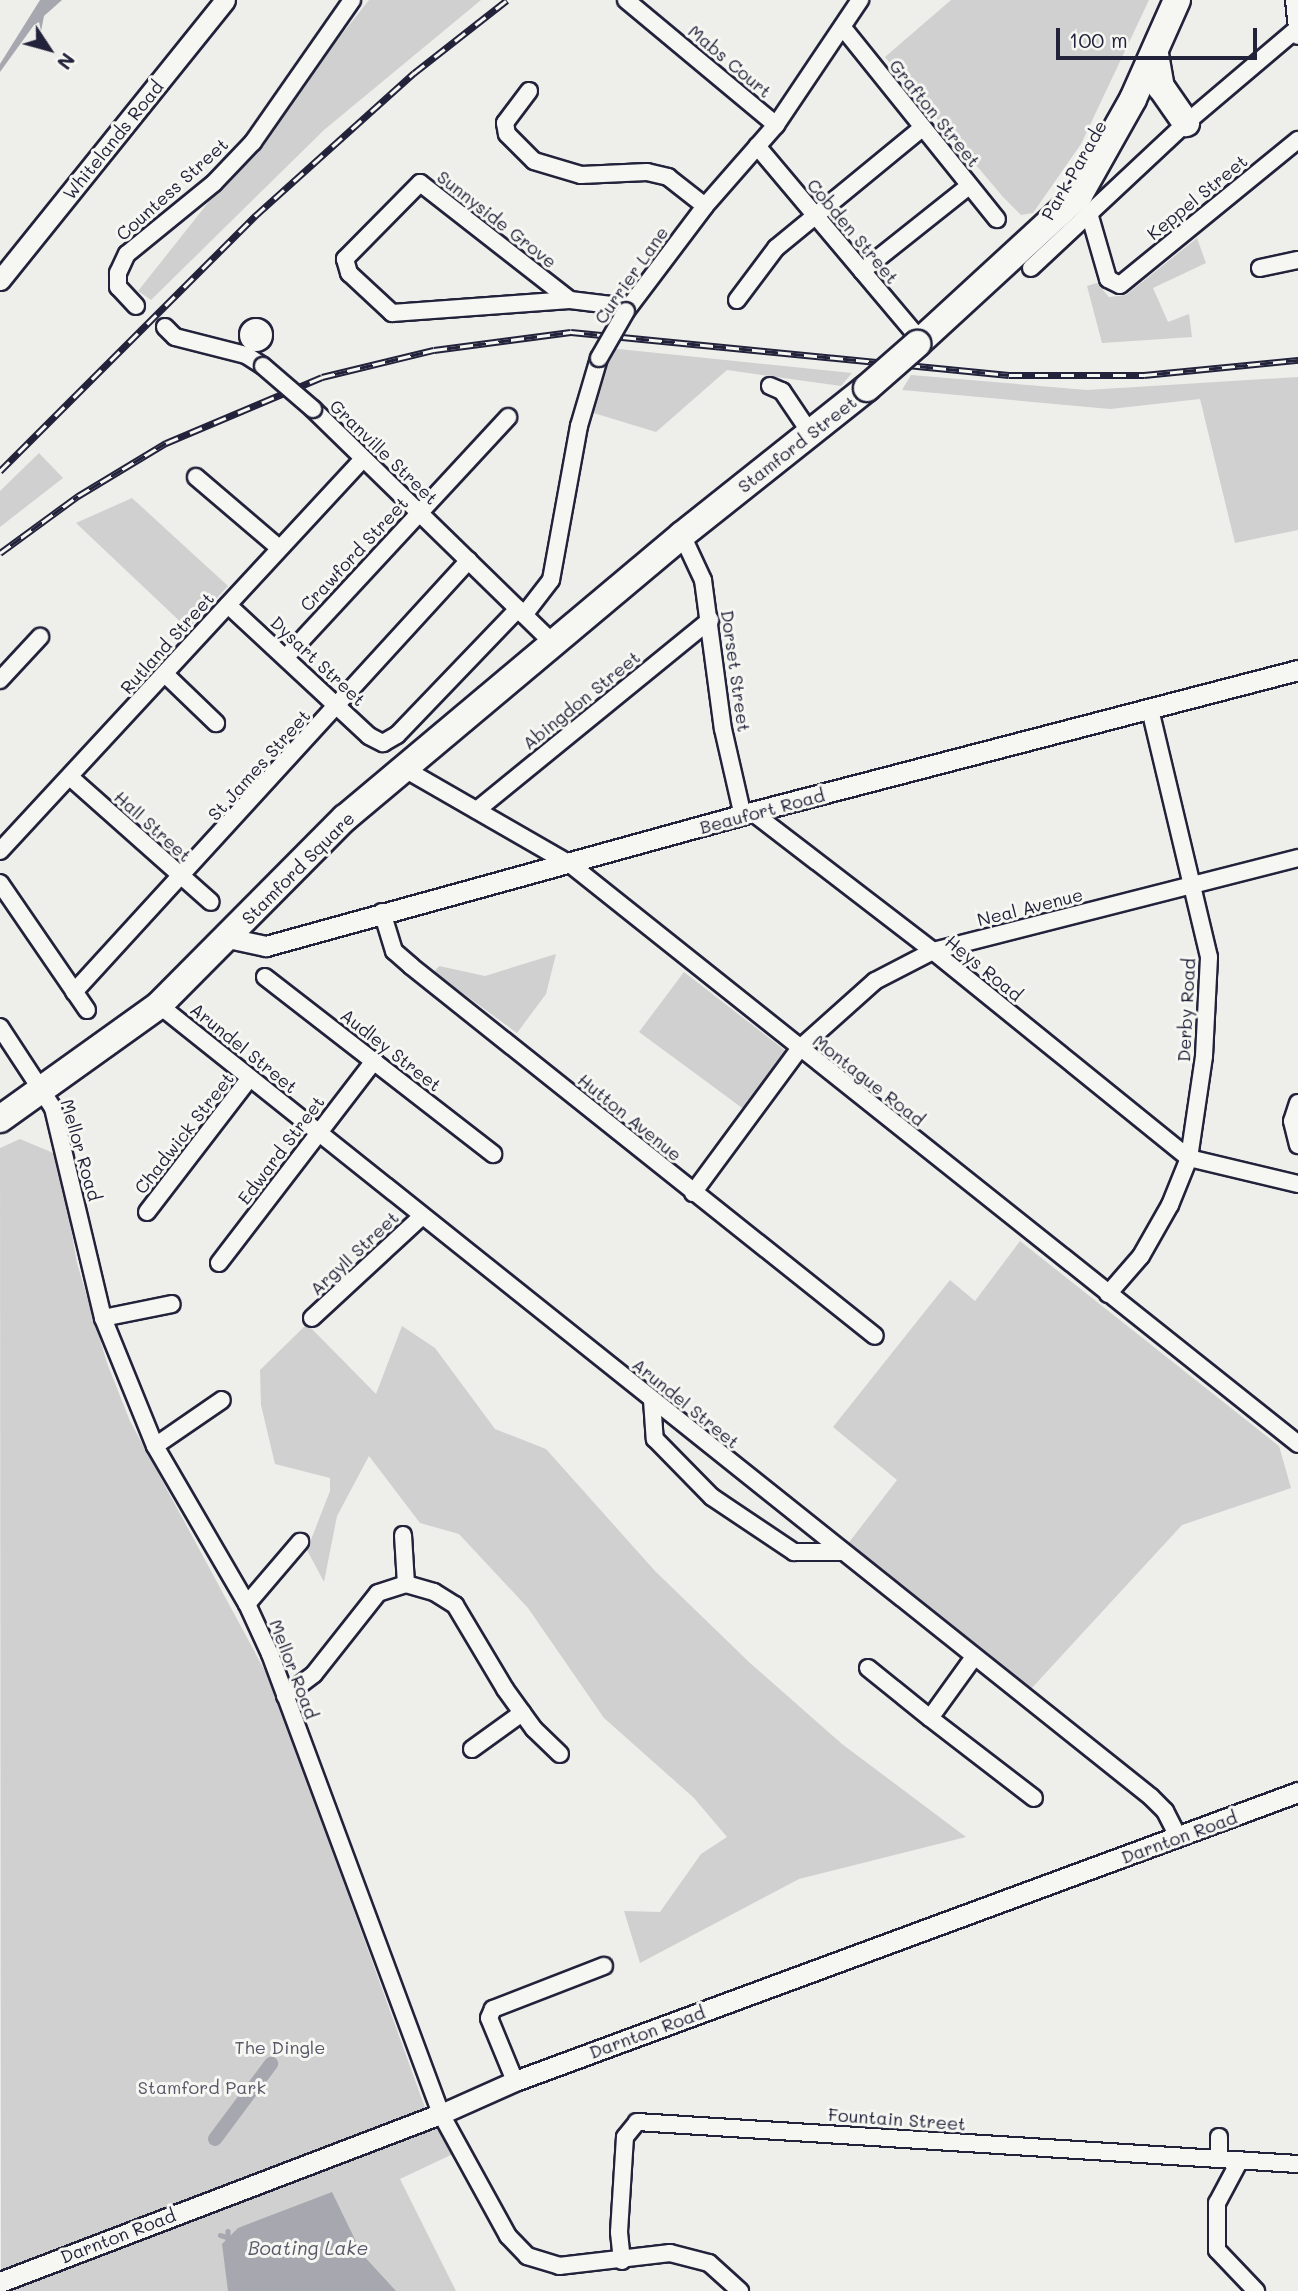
<!DOCTYPE html>
<style>
body{margin:0}
#map{position:relative;width:1298px;height:2291px;overflow:hidden;background:#eeeeeb;font-family:Mali,sans-serif}
div>[style]{position:absolute}
[style*='--x']{left:calc(var(--x)*1px);top:calc(var(--y)*1px);width:calc(var(--w)*1px);rotate:calc(var(--a)*1deg)}
.green>*{inset:0;background:#d0d0d1}
.water>*{inset:0;background:#a7a7af}
.stream>*{height:4.5px;margin:-2.25px;padding:0 2.25px;transform-origin:2.25px;border-radius:2.25px;background:#a7a7af}
.canal>*{height:14px;margin:-7px;padding:0 7px;transform-origin:7px;border-radius:7px;background:#a7a7af}
.roads{filter:drop-shadow(2px 0 #22223b) drop-shadow(-2px 0 #22223b) drop-shadow(0 2px #22223b) drop-shadow(0 -2px #22223b)}
.minor>*{height:16px;margin:-8px;padding:0 8px;transform-origin:8px;border-radius:8px;background:#f6f6f2}
.minor>.ring{margin:-8px;padding:0;box-sizing:content-box;background:none;border:16px solid #f6f6f2;border-radius:50%}
.tertiary>*{height:19px;margin:-9.5px;padding:0 9.5px;transform-origin:9.5px;border-radius:9.5px;background:#f6f6f2}
.trunk>*{height:26px;margin:-13px;padding:0 13px;transform-origin:13px;border-radius:13px;background:#f6f6f2}
.rail>*{height:7px;margin-top:-3.5px;transform-origin:0;background:repeating-linear-gradient(90deg,#f6f6f2 0 13px,#22223b 0 26px);box-sizing:border-box;border-block:2px solid #22223b}
.bridges{filter:drop-shadow(2px 0 #22223b) drop-shadow(-2px 0 #22223b) drop-shadow(0 2px #22223b) drop-shadow(0 -2px #22223b)}
.minor-bridge>*{height:16px;margin:-8px;padding:0 8px;transform-origin:8px;border-radius:8px;background:#f6f6f2}
.trunk-bridge>*{height:26px;margin:-13px;padding:0 13px;transform-origin:13px;border-radius:13px;background:#f6f6f2}
span{translate:-50% -50%;white-space:nowrap;text-align:center;line-height:1.15;-webkit-text-stroke:6px #f6f6f2;paint-order:stroke}
.street-label{font-size:18px;color:#22223b}
.park-label{font-size:18px;color:#565668}
.water-label{font-size:19px;color:#575769;font-style:italic}
.north{position:absolute;left:14px;top:14px;width:70px;height:70px;-webkit-text-stroke:5px #f6f6f2;paint-order:stroke;rotate:126deg;font-size:19px;font-weight:700;line-height:28px;text-align:center;color:#22223b}
.north::after{content:'';display:block;margin:auto;width:24px;height:32px;background:#22223b;clip-path:polygon(50% 0,100% 100%,50% 72%,0 100%)}
.scale{position:absolute;left:1056px;top:28px;width:201px;height:32px;box-sizing:border-box;border:4px solid #22223b;border-top:0;padding-left:9px;font-size:21px;line-height:24px;white-space:nowrap;color:#22223b;-webkit-text-stroke:5px #f6f6f2;paint-order:stroke}
</style>
<div id="map">
<div class="green">
<i style="clip-path:polygon(369px 0,481px 0,324px 130px,151px 300px,138px 291px)"></i>
<i style="clip-path:polygon(951px 0,1149px 0,1081px 144px,1033px 213px,1021px 215px,1003px 197px,885px 57px)"></i>
<i style="clip-path:polygon(1197px 238px,1206px 263px,1153px 288px,1168px 322px,1189px 314px,1192px 337px,1102px 343px,1087px 286px,1097px 283px,1109px 297px,1126px 295px)"></i>
<i style="clip-path:polygon(609px 348px,852px 373px,841px 386px,727px 370px,656px 432px,587px 411px)"></i>
<i style="clip-path:polygon(911px 375px,1087px 390px,1298px 377px,1298px 530px,1235px 543px,1200px 399px,1110px 409px,902px 390px)"></i>
<i style="clip-path:polygon(39px 453px,63px 478px,0 527px,0 491px)"></i>
<i style="clip-path:polygon(132px 498px,228px 586px,188px 629px,76px 523px)"></i>
<i style="clip-path:polygon(556px 954px,546px 994px,517px 1033px,434px 972px,439px 966px,485px 976px)"></i>
<i style="clip-path:polygon(684px 972px,791px 1055px,749px 1113px,639px 1032px)"></i>
<i style="clip-path:polygon(20px 1139px,58px 1155px,77px 1263px,107px 1363px,130px 1421px,272px 1684px,428px 2116px,453px 2154px,400px 2179px,456px 2291px,6px 2291px,1px 2279px,0 1148px)"></i>
<i style="clip-path:polygon(1020px 1241px,1279px 1446px,1291px 1488px,1182px 1525px,1030px 1690px,847px 1545px,897px 1480px,833px 1427px,950px 1280px,975px 1301px)"></i>
<i style="clip-path:polygon(307px 1324px,376px 1394px,402px 1326px,435px 1348px,495px 1429px,546px 1449px,655px 1571px,750px 1663px,842px 1744px,966px 1837px,799px 1879px,640px 1963px,624px 1911px,660px 1912px,701px 1854px,727px 1837px,694px 1798px,604px 1718px,528px 1608px,459px 1534px,420px 1523px,369px 1456px,337px 1516px,324px 1582px,307px 1550px,330px 1491px,330px 1478px,275px 1464px,261px 1405px,260px 1370px)"></i>
</div>
<div class="water">
<i style="clip-path:polygon(40px 0,62px 0,44px 16px,41px 31px,39px 22px,34px 25px,0 72px,0 64px)"></i>
<i style="clip-path:polygon(332px 2192px,362px 2254px,396px 2291px,228px 2291px,222px 2244px,238px 2228px)"></i>
</div>
<div class="stream">
<i style="--x:228;--y:2231;--w:9;--a:90"></i>
<i style="--x:220;--y:2235;--w:6;--a:18"></i>
</div>
<div class="canal">
<i style="--x:215;--y:2139;--w:94;--a:-53.3"></i>
</div>
<div class="roads">
<div class="minor">
<i style="--x:626;--y:0;--w:195;--a:39.8"></i>
<i style="--x:1294;--y:0;--w:36;--a:84"></i>
<i style="--x:844;--y:29;--w:244;--a:51.2"></i>
<i style="--x:529;--y:91;--w:40;--a:127"></i>
<i style="--x:505;--y:123;--w:11;--a:80"></i>
<i style="--x:507;--y:134;--w:38;--a:45"></i>
<i style="--x:534;--y:161;--w:49;--a:16.6"></i>
<i style="--x:581;--y:175;--w:66;--a:-2.6"></i>
<i style="--x:647;--y:172;--w:22;--a:13"></i>
<i style="--x:668;--y:177;--w:47;--a:38.1"></i>
<i style="--x:757;--y:146;--w:255;--a:49.9"></i>
<i style="--x:1089;--y:213;--w:69;--a:73.9"></i>
<i style="--x:1108;--y:279;--w:13;--a:27"></i>
<i style="--x:1120;--y:285;--w:230;--a:-39.2"></i>
<i style="--x:1031;--y:268;--w:212;--a:-43.1"></i>
<i style="--x:1186;--y:123;--w:147;--a:-40.3"></i>
<i style="--x:1260;--y:268;--w:39;--a:-12"></i>
<i style="--x:862;--y:271;--w:137;--a:-38.5"></i>
<i style="--x:570;--y:300;--w:190;--a:-142"></i>
<i style="--x:420;--y:183;--w:107;--a:134.6"></i>
<i style="--x:345;--y:259;--w:15;--a:74"></i>
<i style="--x:349;--y:273;--w:59;--a:42.9"></i>
<i style="--x:392;--y:313;--w:178;--a:-4.2"></i>
<i style="--x:570;--y:300;--w:58;--a:6.9"></i>
<i style="--x:737;--y:300;--w:65;--a:-53.1"></i>
<i style="--x:776;--y:248;--w:189;--a:-39.4"></i>
<i style="--x:136;--y:306;--w:26;--a:-133"></i>
<i style="--x:118;--y:287;--w:14;--a:-90"></i>
<i style="--x:118;--y:273;--w:21;--a:-65"></i>
<i style="--x:127;--y:254;--w:112;--a:-39.2"></i>
<i style="--x:214;--y:183;--w:57;--a:-46.4"></i>
<i style="--x:253;--y:142;--w:173;--a:-55.1"></i>
<i style="--x:626;--y:311;--w:131;--a:-53"></i>
<i style="--x:705;--y:206;--w:108;--a:-48.8"></i>
<i style="--x:776;--y:125;--w:151;--a:-56.1"></i>
<i class="ring" style="left:248px;top:327px;width:0;height:0"></i>
<i style="--x:165;--y:327;--w:14;--a:45"></i>
<i style="--x:175;--y:337;--w:73;--a:14.2"></i>
<i style="--x:246;--y:355;--w:20;--a:33"></i>
<i style="--x:770;--y:386;--w:13;--a:23"></i>
<i style="--x:782;--y:391;--w:52;--a:56"></i>
<i style="--x:313;--y:409;--w:335;--a:44.3"></i>
<i style="--x:196;--y:477;--w:109;--a:40.5"></i>
<i style="--x:682;--y:535;--w:50;--a:65"></i>
<i style="--x:703;--y:580;--w:150;--a:82.4"></i>
<i style="--x:723;--y:729;--w:89;--a:77.1"></i>
<i style="--x:228;--y:605;--w:192;--a:42.9"></i>
<i style="--x:369;--y:736;--w:16;--a:27"></i>
<i style="--x:383;--y:743;--w:16;--a:-30"></i>
<i style="--x:397;--y:735;--w:175;--a:-46.2"></i>
<i style="--x:524;--y:615;--w:44;--a:-52.4"></i>
<i style="--x:551;--y:580;--w:157;--a:-79.7"></i>
<i style="--x:579;--y:426;--w:71;--a:-73.6"></i>
<i style="--x:286;--y:657;--w:327;--a:-47.2"></i>
<i style="--x:165;--y:674;--w:71;--a:43.9"></i>
<i style="--x:0;--y:680;--w:59;--a:-47.1"></i>
<i style="--x:403;--y:768;--w:193;--a:29.9"></i>
<i style="--x:570;--y:864;--w:931;--a:38.54"></i>
<i style="--x:70;--y:777;--w:188;--a:41.6"></i>
<i style="--x:477;--y:810;--w:301;--a:-39.2"></i>
<i style="--x:752;--y:812;--w:228;--a:37.5"></i>
<i style="--x:933;--y:951;--w:329;--a:39"></i>
<i style="--x:1189;--y:1158;--w:112;--a:13.4"></i>
<i style="--x:0;--y:851;--w:533;--a:-47.21"></i>
<i style="--x:0;--y:883;--w:154;--a:55.6"></i>
<i style="--x:382;--y:912;--w:41;--a:72.9"></i>
<i style="--x:394;--y:951;--w:23;--a:41"></i>
<i style="--x:411;--y:966;--w:593;--a:38.57"></i>
<i style="--x:265;--y:977;--w:289;--a:37.8"></i>
<i style="--x:74;--y:992;--w:585;--a:-47.56"></i>
<i style="--x:159;--y:1005;--w:1269;--a:38.6"></i>
<i style="--x:1151;--y:1797;--w:20;--a:45"></i>
<i style="--x:1165;--y:1811;--w:30;--a:63"></i>
<i style="--x:0;--y:1027;--w:97;--a:56.8"></i>
<i style="--x:53;--y:1108;--w:216;--a:76.6"></i>
<i style="--x:103;--y:1318;--w:138;--a:67.9"></i>
<i style="--x:155;--y:1446;--w:183;--a:59.8"></i>
<i style="--x:247;--y:1604;--w:55;--a:65.3"></i>
<i style="--x:270;--y:1654;--w:491;--a:69.6"></i>
<i style="--x:441;--y:2114;--w:139;--a:61.2"></i>
<i style="--x:508;--y:2236;--w:28;--a:46"></i>
<i style="--x:527;--y:2256;--w:34;--a:17"></i>
<i style="--x:559;--y:2266;--w:112;--a:-6.7"></i>
<i style="--x:670;--y:2253;--w:40;--a:14.4"></i>
<i style="--x:709;--y:2263;--w:42;--a:42.1"></i>
<i style="--x:1298;--y:1103;--w:19;--a:108"></i>
<i style="--x:1292;--y:1121;--w:25;--a:76"></i>
<i style="--x:693;--y:1193;--w:179;--a:-53.6"></i>
<i style="--x:799;--y:1049;--w:102;--a:-41.8"></i>
<i style="--x:875;--y:981;--w:65;--a:-27.3"></i>
<i style="--x:933;--y:951;--w:377;--a:-14.3"></i>
<i style="--x:147;--y:1212;--w:169;--a:-52.5"></i>
<i style="--x:219;--y:1263;--w:255;--a:-52.5"></i>
<i style="--x:1108;--y:1294;--w:50;--a:-49"></i>
<i style="--x:1141;--y:1256;--w:59;--a:-60.4"></i>
<i style="--x:1170;--y:1205;--w:51;--a:-68"></i>
<i style="--x:1189;--y:1158;--w:103;--a:-81.6"></i>
<i style="--x:1204;--y:1056;--w:99;--a:-87.1"></i>
<i style="--x:1209;--y:957;--w:254;--a:-103.4"></i>
<i style="--x:103;--y:1318;--w:70;--a:-11.5"></i>
<i style="--x:312;--y:1318;--w:150;--a:-42.8"></i>
<i style="--x:652;--y:1400;--w:39;--a:86"></i>
<i style="--x:655;--y:1439;--w:81;--a:45.5"></i>
<i style="--x:712;--y:1497;--w:99;--a:33.9"></i>
<i style="--x:794;--y:1552;--w:48;--a:0"></i>
<i style="--x:155;--y:1446;--w:81;--a:-34.5"></i>
<i style="--x:403;--y:1535;--w:49;--a:86.5"></i>
<i style="--x:247;--y:1604;--w:82;--a:-49.5"></i>
<i style="--x:974;--y:1657;--w:75;--a:125.8"></i>
<i style="--x:930;--y:1718;--w:131;--a:37.6"></i>
<i style="--x:868;--y:1668;--w:80;--a:38.9"></i>
<i style="--x:285;--y:1696;--w:36;--a:-37"></i>
<i style="--x:314;--y:1674;--w:103;--a:-51.7"></i>
<i style="--x:378;--y:1593;--w:29;--a:-18"></i>
<i style="--x:406;--y:1584;--w:29;--a:16"></i>
<i style="--x:434;--y:1592;--w:25;--a:32"></i>
<i style="--x:455;--y:1605;--w:98;--a:59.2"></i>
<i style="--x:505;--y:1689;--w:49;--a:54.1"></i>
<i style="--x:534;--y:1729;--w:36;--a:44"></i>
<i style="--x:472;--y:1749;--w:62;--a:-35.8"></i>
<i style="--x:515;--y:2081;--w:68;--a:-112.4"></i>
<i style="--x:489;--y:2018;--w:10;--a:-66"></i>
<i style="--x:493;--y:2009;--w:119;--a:-21.2"></i>
<i style="--x:1219;--y:2159;--w:22;--a:-90"></i>
<i style="--x:1240;--y:2160;--w:49;--a:118.1"></i>
<i style="--x:1217;--y:2203;--w:47;--a:90"></i>
<i style="--x:1217;--y:2250;--w:57;--a:46.4"></i>
<i style="--x:622;--y:2261;--w:29;--a:-96"></i>
<i style="--x:619;--y:2232;--w:95;--a:-86.4"></i>
<i style="--x:625;--y:2137;--w:19;--a:-51"></i>
<i style="--x:637;--y:2122;--w:662;--a:3.64"></i>
</div>
<div class="tertiary">
<i style="--x:0;--y:280;--w:359;--a:-51.2"></i>
<i style="--x:228;--y:938;--w:39;--a:12"></i>
<i style="--x:266;--y:946;--w:504;--a:-15.41"></i>
<i style="--x:752;--y:812;--w:564;--a:-14.58"></i>
<i style="--x:0;--y:2282;--w:472;--a:-20.9"></i>
<i style="--x:441;--y:2114;--w:81;--a:-24"></i>
<i style="--x:515;--y:2081;--w:835;--a:-20.26"></i>
</div>
<div class="trunk">
<i style="--x:1155;--y:54;--w:34;--a:80"></i>
<i style="--x:1161;--y:87;--w:44;--a:55.2"></i>
<i style="--x:917;--y:344;--w:220;--a:-42.6"></i>
<i style="--x:1079;--y:195;--w:110;--a:-60.6"></i>
<i style="--x:1133;--y:99;--w:108;--a:-66"></i>
<i style="--x:0;--y:1119;--w:196;--a:-35.6"></i>
<i style="--x:159;--y:1005;--w:264;--a:-45.2"></i>
<i style="--x:345;--y:818;--w:440;--a:-40"></i>
<i style="--x:682;--y:535;--w:236;--a:-38.5"></i>
</div>
</div>
<div class="rail">
<i style="--x:0;--y:471;--w:361;--a:-45"></i>
<i style="--x:255;--y:216;--w:214;--a:-42"></i>
<i style="--x:414;--y:73;--w:118;--a:-38.1"></i>
<i style="--x:0;--y:553;--w:97;--a:-36.2"></i>
<i style="--x:78;--y:496;--w:103;--a:-31.1"></i>
<i style="--x:166;--y:443;--w:169;--a:-22.9"></i>
<i style="--x:322;--y:377;--w:115;--a:-13.6"></i>
<i style="--x:434;--y:350;--w:138;--a:-7.5"></i>
<i style="--x:571;--y:332;--w:440;--a:5.6"></i>
<i style="--x:1009;--y:375;--w:135;--a:0"></i>
<i style="--x:1144;--y:375;--w:155;--a:-5.6"></i>
</div>
<div class="bridges">
<div class="minor-bridge">
<i style="--x:599;--y:358;--w:54;--a:-60.1"></i>
<i style="--x:263;--y:366;--w:66;--a:40.7"></i>
</div>
<div class="trunk-bridge">
<i style="--x:867;--y:388;--w:67;--a:-41.3"></i>
</div>
</div>
<div class="street-label">
<span style="left:730px;top:61px;rotate:40deg">Mabs Court</span>
<span style="left:935px;top:113px;rotate:51deg">Grafton Street</span>
<span style="left:113px;top:140px;rotate:-51deg">Whitelands Road</span>
<span style="left:1074px;top:170px;rotate:-60deg">Park Parade</span>
<span style="left:172px;top:189px;rotate:-42deg">Countess Street</span>
<span style="left:1197px;top:197px;rotate:-39deg">Keppel Street</span>
<span style="left:497px;top:219px;rotate:38deg">Sunnyside Grove</span>
<span style="left:853px;top:231px;rotate:50deg">Cobden Street</span>
<span style="left:631px;top:275px;rotate:-55deg">Currier Lane</span>
<span style="left:797px;top:444px;rotate:-38deg">Stamford Street</span>
<span style="left:384px;top:452px;rotate:44deg">Granville Street</span>
<span style="left:354px;top:554px;rotate:-47deg">Crawford Street</span>
<span style="left:167px;top:643px;rotate:-48deg">Rutland Street</span>
<span style="left:318px;top:661px;rotate:43deg">Dysart Street</span>
<span style="left:736px;top:671px;rotate:82deg">Dorset Street</span>
<span style="left:581px;top:700px;rotate:-39deg">Abingdon Street</span>
<span style="left:259px;top:765px;rotate:-48deg">St James Street</span>
<span style="left:762px;top:811px;rotate:-15deg">Beaufort Road</span>
<span style="left:153px;top:826px;rotate:42deg">Hall Street</span>
<span style="left:298px;top:868px;rotate:-45deg">Stamford Square</span>
<span style="left:1030px;top:907px;rotate:-14deg">Neal Avenue</span>
<span style="left:984px;top:968px;rotate:39deg">Heys Road</span>
<span style="left:1186px;top:1010px;rotate:-87deg">Derby Road</span>
<span style="left:244px;top:1048px;rotate:39deg">Arundel Street</span>
<span style="left:391px;top:1050px;rotate:38deg">Audley Street</span>
<span style="left:869px;top:1080px;rotate:38deg">Montague Road</span>
<span style="left:630px;top:1117px;rotate:39deg">Hutton Avenue</span>
<span style="left:184px;top:1133px;rotate:-52deg">Chadwick Street</span>
<span style="left:81px;top:1150px;rotate:74deg">Mellor Road</span>
<span style="left:281px;top:1150px;rotate:-53deg">Edward Street</span>
<span style="left:354px;top:1253px;rotate:-43deg">Argyll Street</span>
<span style="left:686px;top:1403px;rotate:39deg">Arundel Street</span>
<span style="left:294px;top:1669px;rotate:69deg">Mellor Road</span>
<span style="left:1179px;top:1837px;rotate:-20deg">Darnton Road</span>
<span style="left:647px;top:2032px;rotate:-20deg">Darnton Road</span>
<span style="left:897px;top:2119px;rotate:4deg">Fountain Street</span>
<span style="left:118px;top:2236px;rotate:-21deg">Darnton Road</span>
</div>
<div class="park-label">
<span style="left:280px;top:2047px">The Dingle</span>
<span style="left:202px;top:2087px">Stamford Park</span>
</div>
<div class="water-label">
<span style="left:308px;top:2248px">Boating Lake</span>
</div>
<div class="north">N</div>
<div class="scale">100 m</div>
</div>
